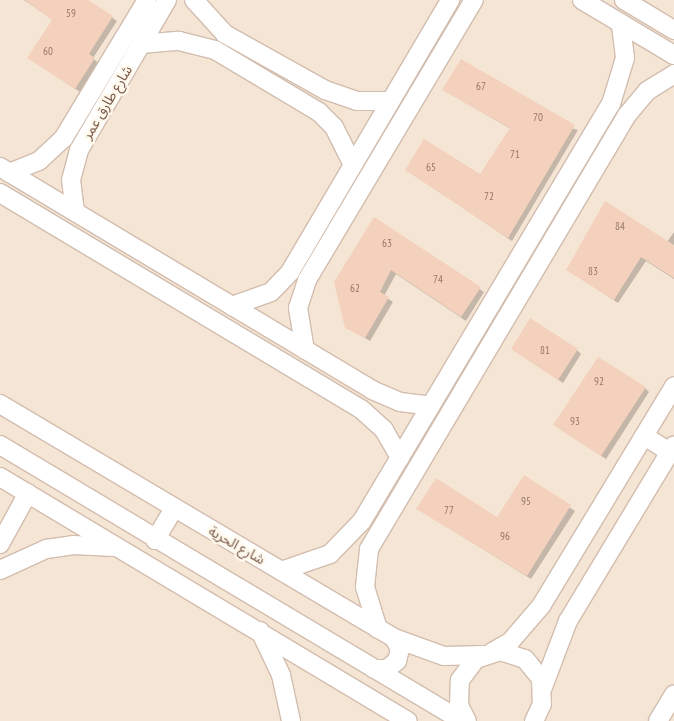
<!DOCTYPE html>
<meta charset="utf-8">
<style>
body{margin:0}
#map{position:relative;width:674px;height:721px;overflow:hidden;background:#fdf4e6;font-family:"PT Sans Narrow","Noto Sans Arabic",sans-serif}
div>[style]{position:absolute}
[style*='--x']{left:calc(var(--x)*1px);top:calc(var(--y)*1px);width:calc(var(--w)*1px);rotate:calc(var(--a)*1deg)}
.residential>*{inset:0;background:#f5e5d4}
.shadow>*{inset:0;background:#0003}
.building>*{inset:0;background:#f4d1bc}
.roads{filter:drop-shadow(1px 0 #d2bdae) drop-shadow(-1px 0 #d2bdae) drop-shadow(0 1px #d2bdae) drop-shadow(0 -1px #d2bdae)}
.minor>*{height:18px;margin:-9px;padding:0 9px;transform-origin:9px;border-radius:9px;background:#fff}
span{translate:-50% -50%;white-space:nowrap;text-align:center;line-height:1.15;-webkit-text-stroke:5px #fff8ed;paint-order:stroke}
.number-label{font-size:11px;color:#977766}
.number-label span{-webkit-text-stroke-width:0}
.street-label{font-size:14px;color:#785949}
</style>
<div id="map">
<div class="residential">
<i style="clip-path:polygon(0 0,674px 0,674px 721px,0 721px)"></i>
</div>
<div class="shadow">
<i style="clip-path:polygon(24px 0,87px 0,117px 21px,93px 58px,98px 63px,80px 92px,29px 58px,53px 20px)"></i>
<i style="clip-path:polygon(443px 90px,578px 130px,512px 241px,406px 169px,481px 176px,511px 129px)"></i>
<i style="clip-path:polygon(375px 218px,484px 292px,466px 321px,396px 274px,384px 296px,393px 302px,370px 341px,346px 327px)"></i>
<i style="clip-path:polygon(674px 232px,674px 279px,646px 261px,618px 303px,568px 270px,667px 242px)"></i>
<i style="clip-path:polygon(512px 349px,577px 350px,581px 354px,563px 383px)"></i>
<i style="clip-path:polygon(645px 388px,649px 392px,606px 459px,555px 425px)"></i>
<i style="clip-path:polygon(524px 477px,575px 511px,531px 579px,418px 509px,497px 519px)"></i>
</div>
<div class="building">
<i style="clip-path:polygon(25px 0,88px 0,113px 16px,89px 54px,95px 58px,75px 89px,27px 58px,52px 20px)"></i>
<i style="clip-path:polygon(461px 59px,575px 125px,508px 238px,405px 170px,424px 139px,480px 174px,510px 128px,442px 90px)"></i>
<i style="clip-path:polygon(605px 201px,674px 245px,674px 278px,641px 257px,614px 300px,566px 270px)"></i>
<i style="clip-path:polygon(374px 217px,481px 287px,461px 317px,391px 270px,380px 292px,389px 297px,365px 338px,345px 328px,334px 282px)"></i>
<i style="clip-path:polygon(530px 318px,578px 349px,558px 380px,511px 349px)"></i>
<i style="clip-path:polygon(598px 357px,646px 387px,601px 456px,553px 425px)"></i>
<i style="clip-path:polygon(524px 475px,571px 505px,527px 576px,416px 509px,436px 478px,497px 517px)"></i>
</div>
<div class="roads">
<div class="minor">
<i style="--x:194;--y:0;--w:46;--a:47.6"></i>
<i style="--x:225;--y:34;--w:115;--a:29.2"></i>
<i style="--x:325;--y:90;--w:34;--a:19"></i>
<i style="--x:357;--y:101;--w:33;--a:0"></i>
<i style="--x:582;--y:0;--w:107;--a:30.9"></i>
<i style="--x:624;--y:0;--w:58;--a:31"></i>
<i style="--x:141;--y:44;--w:38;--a:-5"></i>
<i style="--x:179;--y:41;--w:37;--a:14"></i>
<i style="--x:215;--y:50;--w:121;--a:30.8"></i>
<i style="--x:319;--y:112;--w:21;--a:45"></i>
<i style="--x:334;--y:127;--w:42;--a:63.4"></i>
<i style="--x:0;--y:167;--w:434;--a:30.9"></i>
<i style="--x:372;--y:390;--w:30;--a:23"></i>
<i style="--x:400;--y:402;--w:31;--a:7"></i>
<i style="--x:9;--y:173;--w:32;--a:-22"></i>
<i style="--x:39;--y:161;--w:33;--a:-43"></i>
<i style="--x:63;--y:139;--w:162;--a:-58.9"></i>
<i style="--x:0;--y:193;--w:421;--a:30.9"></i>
<i style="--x:361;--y:409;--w:31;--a:42"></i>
<i style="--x:384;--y:430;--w:32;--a:60"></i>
<i style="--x:75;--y:212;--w:32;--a:-97"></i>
<i style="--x:71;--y:180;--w:31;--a:-75"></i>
<i style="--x:79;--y:150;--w:174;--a:-59.6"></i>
<i style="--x:232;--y:306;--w:41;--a:-19.7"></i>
<i style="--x:271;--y:292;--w:28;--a:-46"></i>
<i style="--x:290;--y:272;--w:316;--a:-59.5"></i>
<i style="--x:305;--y:350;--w:43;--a:-99.5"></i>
<i style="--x:298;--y:308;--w:29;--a:-72"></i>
<i style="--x:307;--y:280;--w:326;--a:-59.2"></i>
<i style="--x:0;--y:404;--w:458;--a:30.7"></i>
<i style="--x:394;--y:638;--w:53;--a:19.8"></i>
<i style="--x:444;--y:656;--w:40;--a:-1.4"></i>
<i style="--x:644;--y:436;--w:31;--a:32"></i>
<i style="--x:0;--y:445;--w:538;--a:30.85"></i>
<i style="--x:0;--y:477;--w:475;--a:30.9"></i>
<i style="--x:155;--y:540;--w:37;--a:-59"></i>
<i style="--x:0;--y:544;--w:58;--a:-61.2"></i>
<i style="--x:0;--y:570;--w:51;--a:-24.5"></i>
<i style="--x:46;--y:549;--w:27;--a:-8"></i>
<i style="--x:73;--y:545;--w:41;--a:2.8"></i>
<i style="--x:281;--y:571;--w:52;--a:-19.1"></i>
<i style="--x:330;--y:554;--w:46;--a:-45.9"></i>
<i style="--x:362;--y:521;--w:486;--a:-59.2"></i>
<i style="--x:611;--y:104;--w:48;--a:-73.1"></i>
<i style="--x:625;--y:58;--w:35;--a:-97"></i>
<i style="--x:378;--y:629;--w:44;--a:-107.2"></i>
<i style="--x:365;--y:587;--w:38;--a:-84"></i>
<i style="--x:369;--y:549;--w:505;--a:-59.27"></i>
<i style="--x:627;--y:115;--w:31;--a:-50"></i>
<i style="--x:647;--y:91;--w:32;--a:-32"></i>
<i style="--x:260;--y:631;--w:49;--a:64.5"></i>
<i style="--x:281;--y:675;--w:47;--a:77.7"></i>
<i style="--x:492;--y:652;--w:21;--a:-29"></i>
<i style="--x:510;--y:642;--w:48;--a:-49.3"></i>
<i style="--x:541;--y:606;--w:257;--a:-58.8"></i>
<i style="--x:374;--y:669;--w:13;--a:0"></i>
<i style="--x:387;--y:669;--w:13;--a:-39"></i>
<i style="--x:397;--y:661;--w:12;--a:-76"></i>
<i style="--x:400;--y:649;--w:13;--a:-119"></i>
<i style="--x:543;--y:687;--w:71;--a:-69.3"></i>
<i style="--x:568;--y:621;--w:205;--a:-58.9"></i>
<i style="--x:467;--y:721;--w:18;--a:-117"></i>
<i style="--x:459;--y:705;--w:25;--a:-88"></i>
<i style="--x:460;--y:680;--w:26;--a:-53"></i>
<i style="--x:476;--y:659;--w:25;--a:-18"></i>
<i style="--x:500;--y:651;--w:26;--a:18"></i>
<i style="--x:525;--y:659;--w:26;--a:51"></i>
<i style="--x:541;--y:679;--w:25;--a:88"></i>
<i style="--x:542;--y:704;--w:19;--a:115"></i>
<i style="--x:658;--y:721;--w:31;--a:-59"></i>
</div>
</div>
<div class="number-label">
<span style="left:71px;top:13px">59</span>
<span style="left:48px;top:51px">60</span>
<span style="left:481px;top:86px">67</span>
<span style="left:538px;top:117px">70</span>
<span style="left:515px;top:154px">71</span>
<span style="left:431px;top:167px">65</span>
<span style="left:489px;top:196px">72</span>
<span style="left:620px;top:226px">84</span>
<span style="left:387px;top:243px">63</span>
<span style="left:593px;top:271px">83</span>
<span style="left:438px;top:279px">74</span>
<span style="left:355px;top:288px">62</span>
<span style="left:545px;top:350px">81</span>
<span style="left:599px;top:381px">92</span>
<span style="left:575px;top:421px">93</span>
<span style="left:526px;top:501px">95</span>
<span style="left:449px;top:510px">77</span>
<span style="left:505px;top:536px">96</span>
</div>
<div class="street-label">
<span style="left:107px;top:102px;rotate:-59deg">شارع طارق عمر</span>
<span style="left:237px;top:545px;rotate:30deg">شارع الحرية</span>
</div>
</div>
